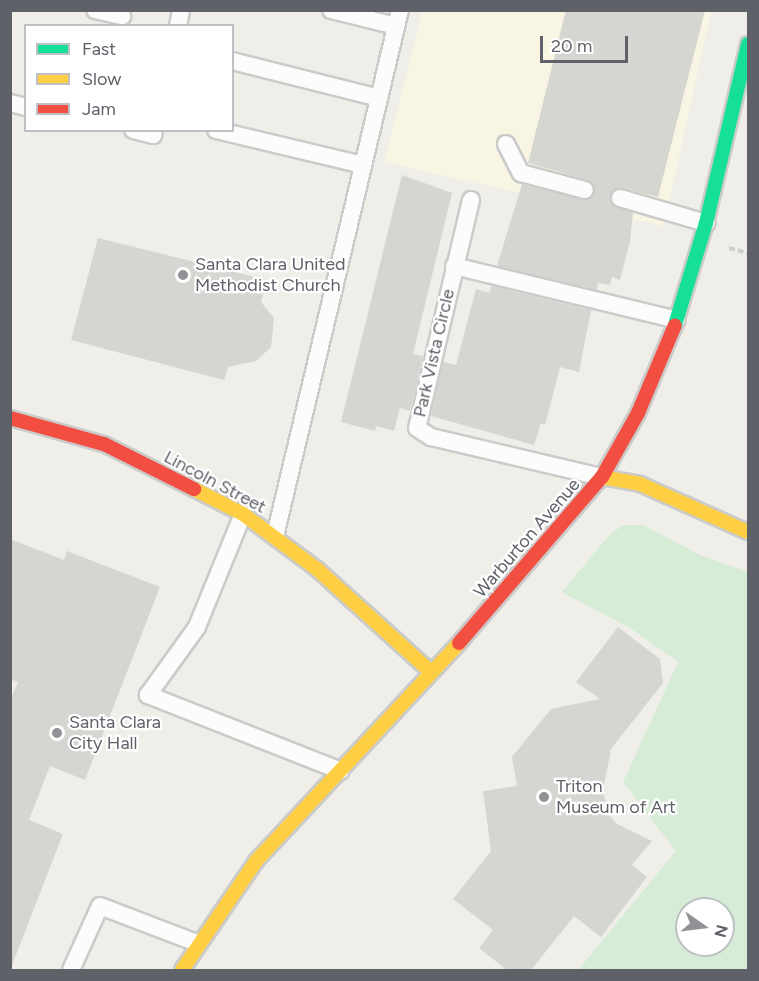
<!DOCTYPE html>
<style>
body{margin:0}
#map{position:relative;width:759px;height:981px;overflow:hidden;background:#efeee9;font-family:Figtree,sans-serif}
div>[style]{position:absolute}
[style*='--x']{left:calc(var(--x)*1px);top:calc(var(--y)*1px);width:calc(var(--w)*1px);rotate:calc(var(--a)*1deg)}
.commercial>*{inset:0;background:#f8f5e3}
.green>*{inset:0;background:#d6ecd6}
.building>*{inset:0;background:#d5d5d2}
.path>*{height:4px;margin-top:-2px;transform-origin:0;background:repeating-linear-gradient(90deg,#cbcfcc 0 6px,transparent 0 9px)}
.roads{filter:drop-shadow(2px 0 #cbcbca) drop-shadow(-2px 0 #cbcbca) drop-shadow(0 2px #cbcbca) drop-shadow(0 -2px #cbcbca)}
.lane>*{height:16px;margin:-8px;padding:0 8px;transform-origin:8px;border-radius:8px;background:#fdfcfc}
.fast>*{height:14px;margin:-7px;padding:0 7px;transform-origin:7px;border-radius:7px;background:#16e098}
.slow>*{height:14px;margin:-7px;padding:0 7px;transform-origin:7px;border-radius:7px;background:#ffcf43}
.jam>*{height:14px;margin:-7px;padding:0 7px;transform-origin:7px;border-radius:7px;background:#f24e42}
.dots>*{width:16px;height:16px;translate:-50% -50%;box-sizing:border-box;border:3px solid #fff;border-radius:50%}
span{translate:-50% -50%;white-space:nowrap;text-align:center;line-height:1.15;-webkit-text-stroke:4.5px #fff;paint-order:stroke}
.poi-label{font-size:18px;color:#5e6168}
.left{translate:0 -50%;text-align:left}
.street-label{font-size:18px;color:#5e6168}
.frame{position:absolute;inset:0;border:12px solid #5e6168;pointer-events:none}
.legend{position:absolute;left:24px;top:24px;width:210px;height:108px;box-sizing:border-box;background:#fff;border:2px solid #bfc0c3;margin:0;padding:8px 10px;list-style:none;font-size:18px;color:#5e6168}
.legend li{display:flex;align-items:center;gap:12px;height:30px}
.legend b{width:30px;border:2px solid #bfc0c3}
.north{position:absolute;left:675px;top:897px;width:60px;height:60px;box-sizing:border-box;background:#fff;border:2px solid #bfc0c3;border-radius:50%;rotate:104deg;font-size:16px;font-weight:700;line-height:24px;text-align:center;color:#5e6168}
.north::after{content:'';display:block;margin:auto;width:21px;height:27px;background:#919295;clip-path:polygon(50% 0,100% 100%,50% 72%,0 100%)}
.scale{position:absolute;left:540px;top:36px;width:88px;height:27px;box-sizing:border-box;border:3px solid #5e6168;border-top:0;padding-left:8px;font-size:18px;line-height:21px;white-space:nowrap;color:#5e6168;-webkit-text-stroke:4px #fff;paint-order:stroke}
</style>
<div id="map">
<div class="commercial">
<i style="clip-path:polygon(423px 11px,711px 11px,664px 226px,384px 162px)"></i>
</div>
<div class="green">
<i style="clip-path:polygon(evenodd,624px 525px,643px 525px,700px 555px,748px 572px,748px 970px,578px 970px,676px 851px,623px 782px,678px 662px,630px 628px,562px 592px,611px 533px,624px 525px,687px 909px,723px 909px,723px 945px,687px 945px,687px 909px)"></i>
</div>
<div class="building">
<i style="clip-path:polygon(566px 10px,705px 10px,658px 197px,622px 188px,612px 191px,612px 205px,633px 213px,630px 241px,620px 280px,612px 277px,610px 285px,598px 283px,597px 290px,497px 266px,522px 184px,583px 200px,595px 193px,588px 180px,528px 163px)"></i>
<i style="clip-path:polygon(402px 175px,452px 193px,413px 354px,423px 356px,410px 411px,400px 408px,394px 431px,376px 426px,375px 431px,341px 422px)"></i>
<i style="clip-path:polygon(98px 238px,267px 280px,261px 302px,274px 318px,271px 347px,256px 361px,228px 367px,224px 380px,71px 340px)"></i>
<i style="clip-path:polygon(492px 286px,591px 310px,579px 372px,560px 367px,545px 425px,541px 423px,534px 445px,431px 416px,443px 362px,456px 365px,476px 289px,489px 293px)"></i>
<i style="clip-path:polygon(10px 539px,64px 560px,67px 551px,160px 587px,85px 780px,50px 766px,29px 820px,63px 834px,12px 965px,10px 701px,18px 682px,10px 679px)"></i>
<i style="clip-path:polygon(618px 627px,660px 659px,663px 683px,611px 749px,603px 791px,609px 815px,617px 824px,652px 841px,632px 865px,647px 877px,601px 937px,574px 916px,531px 970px,507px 970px,479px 948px,493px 930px,453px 899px,491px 851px,483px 791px,517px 786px,512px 757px,551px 709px,600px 699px,576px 682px)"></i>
</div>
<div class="path">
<i style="--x:729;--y:248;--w:20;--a:15"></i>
</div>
<div class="roads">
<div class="lane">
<i style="--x:95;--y:10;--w:28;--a:13"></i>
<i style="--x:331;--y:10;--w:67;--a:13.8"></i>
<i style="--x:178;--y:26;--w:16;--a:-79"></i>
<i style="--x:232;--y:61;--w:152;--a:14.1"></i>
<i style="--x:10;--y:103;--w:16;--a:14"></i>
<i style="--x:133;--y:130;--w:21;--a:14"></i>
<i style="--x:153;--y:135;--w:5;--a:-79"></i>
<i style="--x:216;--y:130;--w:151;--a:13.4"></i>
<i style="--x:506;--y:144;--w:33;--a:63"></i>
<i style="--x:521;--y:173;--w:66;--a:14.9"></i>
<i style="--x:620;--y:198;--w:90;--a:16.2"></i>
<i style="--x:471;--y:200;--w:234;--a:103.3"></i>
<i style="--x:417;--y:428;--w:17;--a:33"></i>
<i style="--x:431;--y:437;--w:176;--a:13.2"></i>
<i style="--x:454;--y:266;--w:229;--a:13.6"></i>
<i style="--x:243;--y:514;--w:122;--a:112.2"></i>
<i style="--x:197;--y:627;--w:84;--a:125.8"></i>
<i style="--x:148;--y:695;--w:207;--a:21.5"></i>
<i style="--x:275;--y:536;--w:541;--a:-76.63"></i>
<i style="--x:71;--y:970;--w:70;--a:-65.6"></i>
<i style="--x:100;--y:906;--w:104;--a:20.9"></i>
</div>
<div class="fast">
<i style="--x:675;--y:325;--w:107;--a:-73.1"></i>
<i style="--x:706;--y:223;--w:184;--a:-76.8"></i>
</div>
<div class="slow">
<i style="--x:602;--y:477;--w:39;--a:10"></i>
<i style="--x:640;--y:484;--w:118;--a:24"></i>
<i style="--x:194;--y:489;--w:55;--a:27"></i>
<i style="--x:243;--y:514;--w:92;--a:36.6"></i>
<i style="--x:317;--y:569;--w:154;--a:42.1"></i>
<i style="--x:182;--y:970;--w:132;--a:-55.8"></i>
<i style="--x:256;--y:861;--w:298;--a:-47"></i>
</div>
<div class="jam">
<i style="--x:10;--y:418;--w:98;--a:15.5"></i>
<i style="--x:104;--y:444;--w:101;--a:26.6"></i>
<i style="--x:459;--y:643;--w:219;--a:-49.3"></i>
<i style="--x:602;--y:477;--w:73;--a:-60.6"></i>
<i style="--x:638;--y:413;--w:95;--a:-67.2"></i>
</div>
</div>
<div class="dots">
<i style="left:183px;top:275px;background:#919295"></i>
<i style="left:57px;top:733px;background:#919295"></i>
<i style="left:544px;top:797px;background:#919295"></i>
</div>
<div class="poi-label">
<span class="left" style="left:195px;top:275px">Santa Clara United<br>Methodist Church</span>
<span class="left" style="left:69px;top:733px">Santa Clara<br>City Hall</span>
<span class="left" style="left:556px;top:797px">Triton<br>Museum of Art</span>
</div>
<div class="street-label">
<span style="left:434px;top:353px;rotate:-77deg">Park Vista Circle</span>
<span style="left:215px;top:482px;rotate:28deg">Lincoln Street</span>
<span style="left:527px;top:538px;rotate:-49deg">Warburton Avenue</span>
</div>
<div class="frame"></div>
<ul class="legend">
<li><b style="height:8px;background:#16e098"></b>Fast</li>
<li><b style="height:8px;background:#ffcf43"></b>Slow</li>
<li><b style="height:8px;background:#f24e42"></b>Jam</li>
</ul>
<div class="north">N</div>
<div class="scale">20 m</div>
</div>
